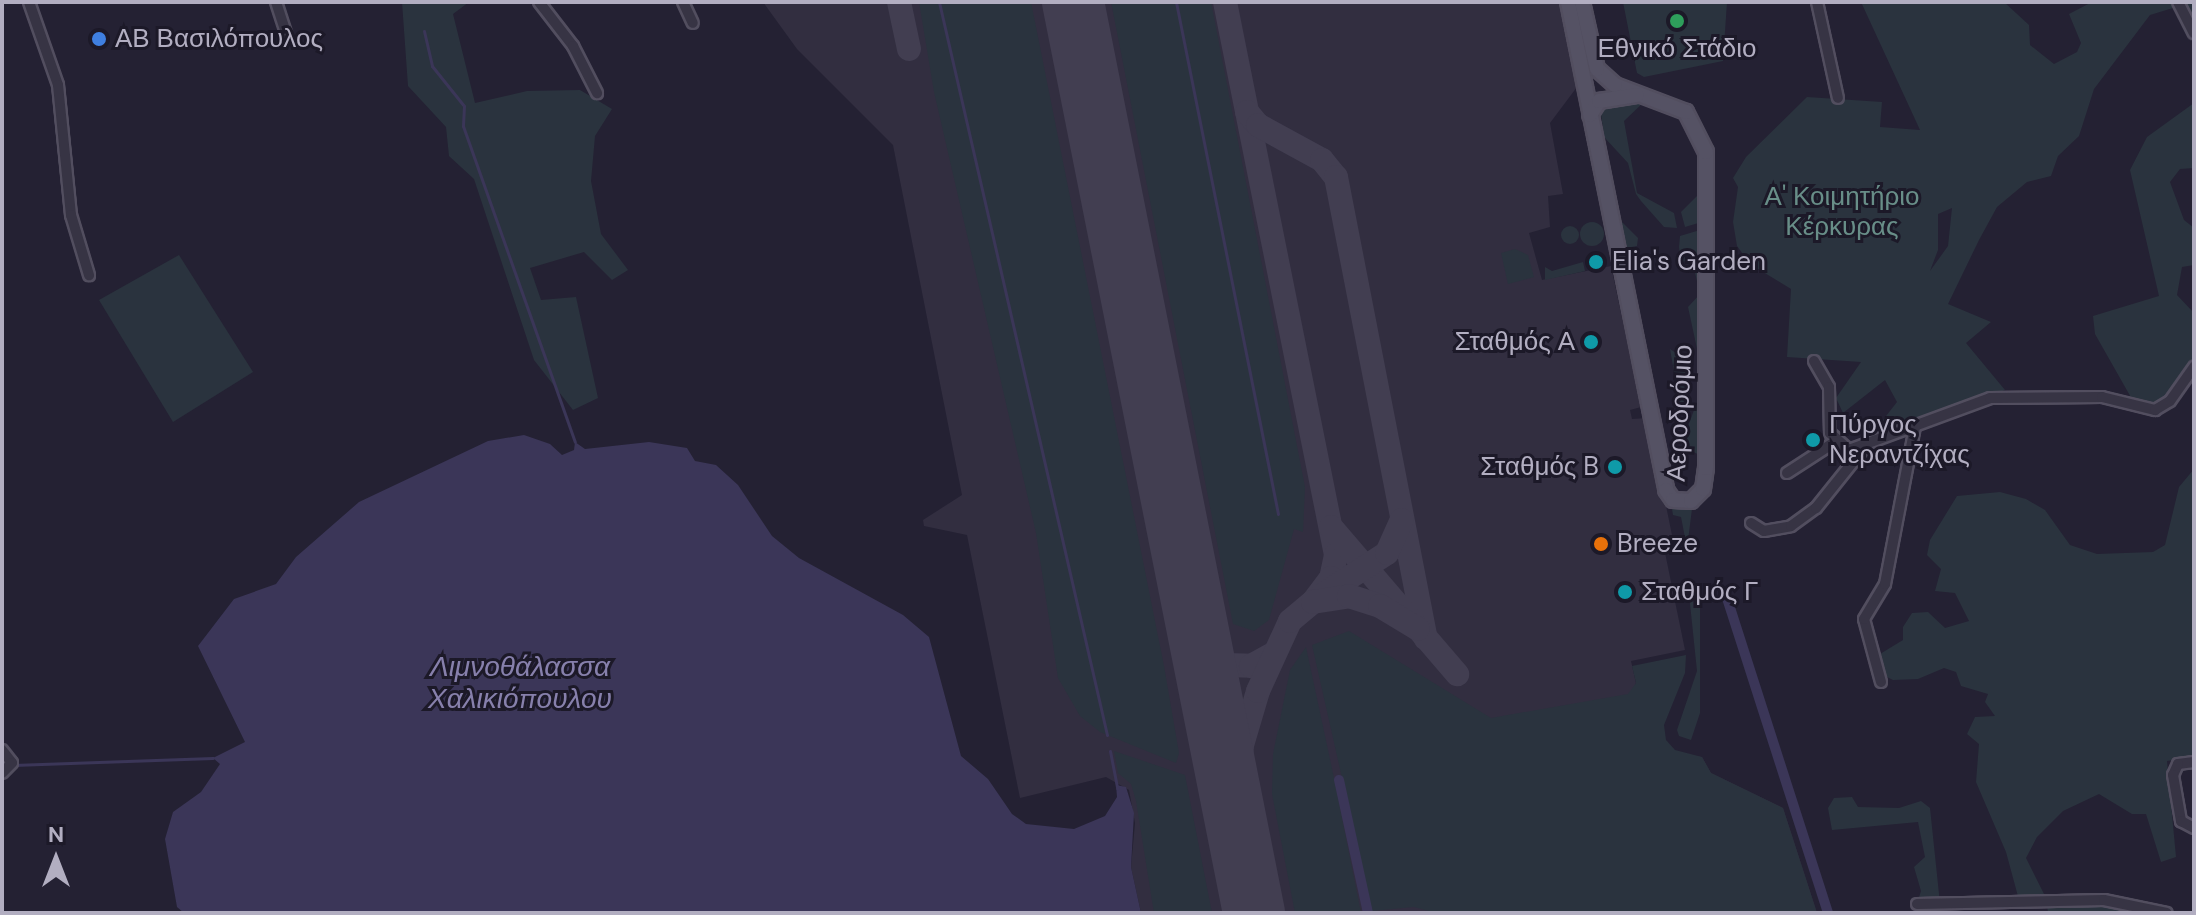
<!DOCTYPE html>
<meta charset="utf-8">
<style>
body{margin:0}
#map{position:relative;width:2196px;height:915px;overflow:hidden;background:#242133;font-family:"DM Sans",sans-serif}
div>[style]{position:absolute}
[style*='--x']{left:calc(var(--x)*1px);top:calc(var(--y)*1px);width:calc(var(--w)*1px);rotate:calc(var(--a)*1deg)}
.airport>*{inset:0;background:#322e40}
.green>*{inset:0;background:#2a333e}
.round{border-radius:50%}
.water>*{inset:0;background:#3b3658}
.stream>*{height:3px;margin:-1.5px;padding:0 1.5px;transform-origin:1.5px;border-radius:1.5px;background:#3b3658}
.canal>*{height:10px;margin:-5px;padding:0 5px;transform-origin:5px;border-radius:5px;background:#3b3658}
.taxiway>*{height:24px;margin:-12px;padding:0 12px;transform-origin:12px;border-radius:12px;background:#423e51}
.runway>*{height:62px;margin:-31px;padding:0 31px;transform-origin:31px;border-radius:31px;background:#423e51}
.roads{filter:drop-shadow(2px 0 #524e5f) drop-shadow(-2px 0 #524e5f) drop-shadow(0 2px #524e5f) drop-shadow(0 -2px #524e5f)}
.minor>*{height:10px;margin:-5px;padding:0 5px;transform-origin:5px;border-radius:5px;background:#373444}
.major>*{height:14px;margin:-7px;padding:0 7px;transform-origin:7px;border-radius:7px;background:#555264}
.dots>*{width:22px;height:22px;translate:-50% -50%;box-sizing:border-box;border:4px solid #1c1928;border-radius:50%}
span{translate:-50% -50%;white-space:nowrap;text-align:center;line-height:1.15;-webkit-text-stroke:6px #1c1928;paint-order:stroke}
.poi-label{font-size:26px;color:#b2aec1}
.left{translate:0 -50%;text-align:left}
.right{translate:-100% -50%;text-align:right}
.park-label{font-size:26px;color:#688e88}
.street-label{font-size:26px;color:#b2aec1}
.water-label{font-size:28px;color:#8780ac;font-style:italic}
.frame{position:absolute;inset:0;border:4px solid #b2aec1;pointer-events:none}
.north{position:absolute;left:16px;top:819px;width:80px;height:80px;-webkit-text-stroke:6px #1c1928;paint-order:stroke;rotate:0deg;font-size:22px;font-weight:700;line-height:32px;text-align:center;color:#b2aec1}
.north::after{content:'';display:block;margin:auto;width:28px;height:36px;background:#b2aec1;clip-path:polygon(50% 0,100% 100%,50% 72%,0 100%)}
</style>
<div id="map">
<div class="airport">
<i style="clip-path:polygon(763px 2px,1560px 2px,1577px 87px,1550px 123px,1563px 194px,1548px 196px,1550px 227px,1529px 233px,1542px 280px,1611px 266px,1641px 407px,1630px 410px,1632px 419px,1648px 418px,1672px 535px,1662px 538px,1685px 650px,1631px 661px,1636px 683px,1632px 692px,1659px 753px,1702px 757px,1711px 773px,1783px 808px,1817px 913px,1141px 913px,1131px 867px,1135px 823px,1129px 790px,1106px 777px,1020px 798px,967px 535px,924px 526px,923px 520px,962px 495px,893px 145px,797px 49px)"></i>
</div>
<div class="green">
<i style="clip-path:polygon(402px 2px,469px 2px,453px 14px,475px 103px,527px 91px,580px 90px,612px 109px,595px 136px,591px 181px,601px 234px,628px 270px,612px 280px,584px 252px,530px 268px,541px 300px,576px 297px,598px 398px,573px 410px,534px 360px,474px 179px,449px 156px,446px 127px,408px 86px)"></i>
<i style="clip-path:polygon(919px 2px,1031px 2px,1164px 666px,1179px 753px,1176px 763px,1100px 732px,1080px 716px,1058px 678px,1036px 533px,934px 92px)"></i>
<i style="clip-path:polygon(1111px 2px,1211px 2px,1305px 487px,1303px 532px,1294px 529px,1269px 620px,1254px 631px,1233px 624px)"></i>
<i style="clip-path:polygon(1623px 2px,1727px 2px,1723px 61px,1644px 77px,1637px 73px)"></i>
<i style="clip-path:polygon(evenodd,1861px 2px,2004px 2px,2029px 25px,2030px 45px,2054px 64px,2077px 52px,2081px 43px,2069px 14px,2092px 2px,2194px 2px,2194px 19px,2186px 4px,2150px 15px,2094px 89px,2079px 136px,2058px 156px,2051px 176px,2027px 182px,1997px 207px,1979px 240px,1948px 304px,1991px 322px,1966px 343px,2005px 390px,1879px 437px,1879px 425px,1897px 402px,1885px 380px,1843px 413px,1836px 398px,1861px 362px,1787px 357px,1791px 289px,1750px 264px,1737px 246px,1733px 222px,1738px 187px,1733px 178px,1746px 157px,1807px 97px,1882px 102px,1880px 127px,1920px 130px,1861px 2px,1952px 208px,1948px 246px,1930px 271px,1938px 250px,1938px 214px,1952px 208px)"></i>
<i style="clip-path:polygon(1639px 97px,1675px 108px,1693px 122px,1706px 175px,1705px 221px,1685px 227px,1681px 212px,1699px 194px,1698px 175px,1703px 174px,1696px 136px,1684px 116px,1645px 101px,1624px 121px,1637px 193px,1674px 213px,1677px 228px,1664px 227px,1641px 201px,1636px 194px,1628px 163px,1604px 137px,1600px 106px)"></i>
<i style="clip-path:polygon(2194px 103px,2194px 168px,2180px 169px,2170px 182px,2184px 220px,2194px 228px,2194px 265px,2182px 267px,2177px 295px,2194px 313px,2194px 367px,2163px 406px,2137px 408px,2095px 334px,2093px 316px,2159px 296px,2130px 170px,2147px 137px)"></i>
<i style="clip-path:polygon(1618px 218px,1638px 238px,1637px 246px,1621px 249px)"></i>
<i class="round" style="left:1580px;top:222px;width:24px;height:24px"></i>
<i class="round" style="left:1561px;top:226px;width:18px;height:18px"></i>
<i style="clip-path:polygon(1700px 230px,1701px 456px,1681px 445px,1697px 402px,1699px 358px,1688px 307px,1700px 294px,1692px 260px,1681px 262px,1679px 247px,1680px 236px)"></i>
<i style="clip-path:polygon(1515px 249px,1528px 255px,1534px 277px,1508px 284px,1501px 253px)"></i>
<i style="clip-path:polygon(179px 255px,253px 372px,173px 422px,99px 300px)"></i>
<i style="clip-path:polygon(1583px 262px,1585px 271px,1545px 280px,1545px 267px,1552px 271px)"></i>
<i style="clip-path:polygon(1670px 349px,1686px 360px,1683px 412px,1680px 406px)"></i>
<i style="clip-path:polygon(2194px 469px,2194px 757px,2167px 761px,2176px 857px,2161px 862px,2146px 814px,2132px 814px,2099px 794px,2063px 811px,2037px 837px,2026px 858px,2046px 898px,2119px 906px,2133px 913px,2048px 913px,2047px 905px,2019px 900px,2006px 852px,1976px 782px,1979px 744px,1967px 734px,1975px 717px,1995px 716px,1985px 702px,1988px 694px,1961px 686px,1956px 672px,1944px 668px,1918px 679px,1893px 680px,1885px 676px,1880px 654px,1903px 640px,1903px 627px,1912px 613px,1928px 612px,1945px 628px,1969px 621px,1955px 593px,1935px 591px,1941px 569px,1927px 555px,1930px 540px,1957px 496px,2000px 492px,2026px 499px,2045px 510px,2070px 545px,2097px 554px,2153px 552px,2165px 545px,2179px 487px)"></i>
<i style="clip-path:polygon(1701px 501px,1692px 509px,1687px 548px,1681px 517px,1673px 515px,1671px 503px,1684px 507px)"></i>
<i style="clip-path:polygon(1693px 593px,1693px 608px,1700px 608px,1700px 713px,1691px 740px,1679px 736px,1677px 730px,1697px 671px,1689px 594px)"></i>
<i style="clip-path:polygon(1349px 631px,1491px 718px,1628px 694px,1636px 683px,1632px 666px,1686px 655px,1685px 673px,1664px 725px,1666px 740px,1675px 750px,1702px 757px,1711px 773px,1783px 808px,1817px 913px,1436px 913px,1414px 907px,1372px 911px,1312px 645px)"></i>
<i style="clip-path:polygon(1306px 647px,1334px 778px,1361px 913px,1295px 913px,1272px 794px,1273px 754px,1290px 670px)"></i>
<i style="clip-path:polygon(1114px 751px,1185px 775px,1212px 913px,1154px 913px,1136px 801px,1131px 784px,1118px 773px)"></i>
<i style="clip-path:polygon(1852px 797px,1858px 807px,1899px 808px,1921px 801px,1930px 808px,1941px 913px,1914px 913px,1921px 891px,1914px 867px,1925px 857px,1918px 822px,1832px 830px,1828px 808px,1834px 798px)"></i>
</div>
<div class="water">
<i style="clip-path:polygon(524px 435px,550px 444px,562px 455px,574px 450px,575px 442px,585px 449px,649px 442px,687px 448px,695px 461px,716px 465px,738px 485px,772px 536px,799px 558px,903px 615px,929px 637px,961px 756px,988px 779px,1012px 814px,1026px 824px,1074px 829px,1105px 816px,1117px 797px,1116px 785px,1126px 787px,1134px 813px,1131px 867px,1141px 913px,184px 913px,177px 907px,165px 839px,173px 812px,201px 792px,220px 764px,213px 758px,245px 742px,198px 646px,234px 599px,276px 584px,296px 557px,359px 502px,488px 441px)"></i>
</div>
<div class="stream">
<i style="--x:939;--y:2;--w:752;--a:77.09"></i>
<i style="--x:1176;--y:2;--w:522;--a:78.73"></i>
<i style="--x:424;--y:31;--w:36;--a:77"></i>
<i style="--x:432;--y:66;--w:51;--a:51.3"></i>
<i style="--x:464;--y:106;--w:20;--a:93"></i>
<i style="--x:463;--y:126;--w:335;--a:70.5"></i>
<i style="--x:1110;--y:751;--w:38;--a:79"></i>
<i style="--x:13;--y:765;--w:200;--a:-2"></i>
<i style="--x:1385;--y:913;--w:42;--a:0"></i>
</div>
<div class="canal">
<i style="--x:1725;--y:592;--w:337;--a:72.2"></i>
<i style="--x:1339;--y:780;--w:136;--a:77.7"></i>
</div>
<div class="taxiway">
<i style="--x:899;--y:2;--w:48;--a:78"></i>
<i style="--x:1225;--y:2;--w:564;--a:78.65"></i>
<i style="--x:1336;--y:555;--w:24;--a:102"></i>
<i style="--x:1331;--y:578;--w:30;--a:127"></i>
<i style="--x:1247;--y:112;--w:17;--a:50"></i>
<i style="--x:1258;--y:125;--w:73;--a:28.7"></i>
<i style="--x:1322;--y:160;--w:22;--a:51"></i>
<i style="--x:1336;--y:177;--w:470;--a:79"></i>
<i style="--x:1331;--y:527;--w:194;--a:49.4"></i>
<i style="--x:1321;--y:596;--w:79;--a:-33.1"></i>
<i style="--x:1387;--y:553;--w:36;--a:-66"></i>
<i style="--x:1195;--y:615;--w:38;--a:72"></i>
<i style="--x:1207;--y:651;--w:24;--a:35"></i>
<i style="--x:1227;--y:665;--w:24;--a:2"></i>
<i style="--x:1251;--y:666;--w:26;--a:-29"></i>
<i style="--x:1244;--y:860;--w:64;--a:-95.4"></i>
<i style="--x:1238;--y:796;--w:51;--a:-85.5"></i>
<i style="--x:1242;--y:745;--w:56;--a:-73.5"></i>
<i style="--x:1258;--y:691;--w:77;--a:-65.4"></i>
<i style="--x:1290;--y:621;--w:30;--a:-40"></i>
<i style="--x:1313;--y:602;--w:36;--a:-9"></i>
<i style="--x:1349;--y:596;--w:33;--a:18"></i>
<i style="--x:1380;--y:606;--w:44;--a:31.2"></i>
</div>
<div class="runway">
<i style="--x:1073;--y:2;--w:929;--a:78.76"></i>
</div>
<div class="roads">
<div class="minor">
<i style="--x:29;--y:2;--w:88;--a:70.7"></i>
<i style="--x:58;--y:85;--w:131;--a:84.3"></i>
<i style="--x:71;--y:215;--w:63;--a:73.3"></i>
<i style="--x:276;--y:2;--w:32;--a:72"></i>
<i style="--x:539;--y:2;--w:56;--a:52.3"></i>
<i style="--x:573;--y:46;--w:53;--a:62.9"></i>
<i style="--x:683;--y:2;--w:23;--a:65"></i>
<i style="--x:1817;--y:2;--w:98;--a:77.7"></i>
<i style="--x:2178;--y:2;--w:35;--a:63"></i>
<i style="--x:1814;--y:361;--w:30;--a:60"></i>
<i style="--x:1829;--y:387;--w:46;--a:88.8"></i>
<i style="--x:1830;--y:433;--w:25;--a:42"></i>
<i style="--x:1849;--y:450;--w:150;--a:-20.2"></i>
<i style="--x:1990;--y:398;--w:112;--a:-0.5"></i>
<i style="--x:2102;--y:397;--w:55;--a:13.8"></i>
<i style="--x:2155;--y:410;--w:17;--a:-31"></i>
<i style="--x:2170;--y:401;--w:42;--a:-54.8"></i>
<i style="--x:1787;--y:473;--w:57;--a:-32.9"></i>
<i style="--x:1751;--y:523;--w:15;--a:32"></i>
<i style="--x:1764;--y:531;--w:27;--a:-10"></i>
<i style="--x:1791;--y:526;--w:31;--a:-36"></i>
<i style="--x:1816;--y:508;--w:77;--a:-51.3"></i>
<i style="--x:1881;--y:682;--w:65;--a:-105.1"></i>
<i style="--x:1864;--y:619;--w:41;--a:-59"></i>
<i style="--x:1885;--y:584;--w:160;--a:-79.2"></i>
<i style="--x:2;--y:750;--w:16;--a:52"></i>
<i style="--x:12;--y:763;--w:14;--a:135"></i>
<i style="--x:2194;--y:762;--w:16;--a:173"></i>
<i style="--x:2178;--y:764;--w:12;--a:114"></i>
<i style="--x:2173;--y:775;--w:47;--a:80.1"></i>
<i style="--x:2181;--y:821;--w:15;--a:28"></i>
<i style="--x:1917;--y:904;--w:187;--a:-1.2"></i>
<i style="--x:2104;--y:900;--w:64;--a:11.7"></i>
</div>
<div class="major">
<i style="--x:1568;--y:2;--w:498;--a:78.6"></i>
<i style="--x:1666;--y:490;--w:12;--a:55"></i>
<i style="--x:1673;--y:500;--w:18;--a:3"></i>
<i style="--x:1691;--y:501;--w:17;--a:-45"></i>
<i style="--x:1703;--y:489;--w:21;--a:-82"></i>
<i style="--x:1706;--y:468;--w:316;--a:-90"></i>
<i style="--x:1706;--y:152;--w:45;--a:-116.6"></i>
<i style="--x:1686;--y:112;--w:76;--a:-159.2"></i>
<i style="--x:1615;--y:85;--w:24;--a:-138"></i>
<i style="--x:1597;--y:69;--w:69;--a:-102.6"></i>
<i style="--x:1590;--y:115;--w:17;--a:-57"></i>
<i style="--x:1599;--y:101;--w:38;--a:-9"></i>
</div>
</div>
<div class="dots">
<i style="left:1677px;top:21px;background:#2e9e5b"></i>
<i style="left:99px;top:39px;background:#3f7fe0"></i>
<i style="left:1596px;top:262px;background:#0f9aa8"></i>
<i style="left:1591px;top:342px;background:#0f9aa8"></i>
<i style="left:1813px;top:440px;background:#0f9aa8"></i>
<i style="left:1615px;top:467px;background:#0f9aa8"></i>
<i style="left:1601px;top:544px;background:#e8710a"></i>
<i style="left:1625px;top:592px;background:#0f9aa8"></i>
</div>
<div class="poi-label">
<span class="left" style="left:115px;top:39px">ΑΒ Βασιλόπουλος</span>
<span style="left:1677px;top:49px">Εθνικό Στάδιο</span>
<span class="left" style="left:1612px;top:262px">Elia's Garden</span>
<span class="right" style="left:1575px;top:342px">Σταθμός Α</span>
<span class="left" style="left:1829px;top:440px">Πύργος<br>Νεραντζίχας</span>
<span class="right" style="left:1599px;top:467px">Σταθμός B</span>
<span class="left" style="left:1617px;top:544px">Breeze</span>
<span class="left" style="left:1641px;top:592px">Σταθμός Γ</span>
</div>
<div class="park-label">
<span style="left:1842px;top:212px">Α' Κοιμητήριο<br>Κέρκυρας</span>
</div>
<div class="street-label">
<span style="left:1680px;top:413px;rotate:-87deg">Αεροδρόμιο</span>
</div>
<div class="water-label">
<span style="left:520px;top:683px">Λιμνοθάλασσα<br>Χαλικιόπουλου</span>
</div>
<div class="frame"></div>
<div class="north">N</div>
</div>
